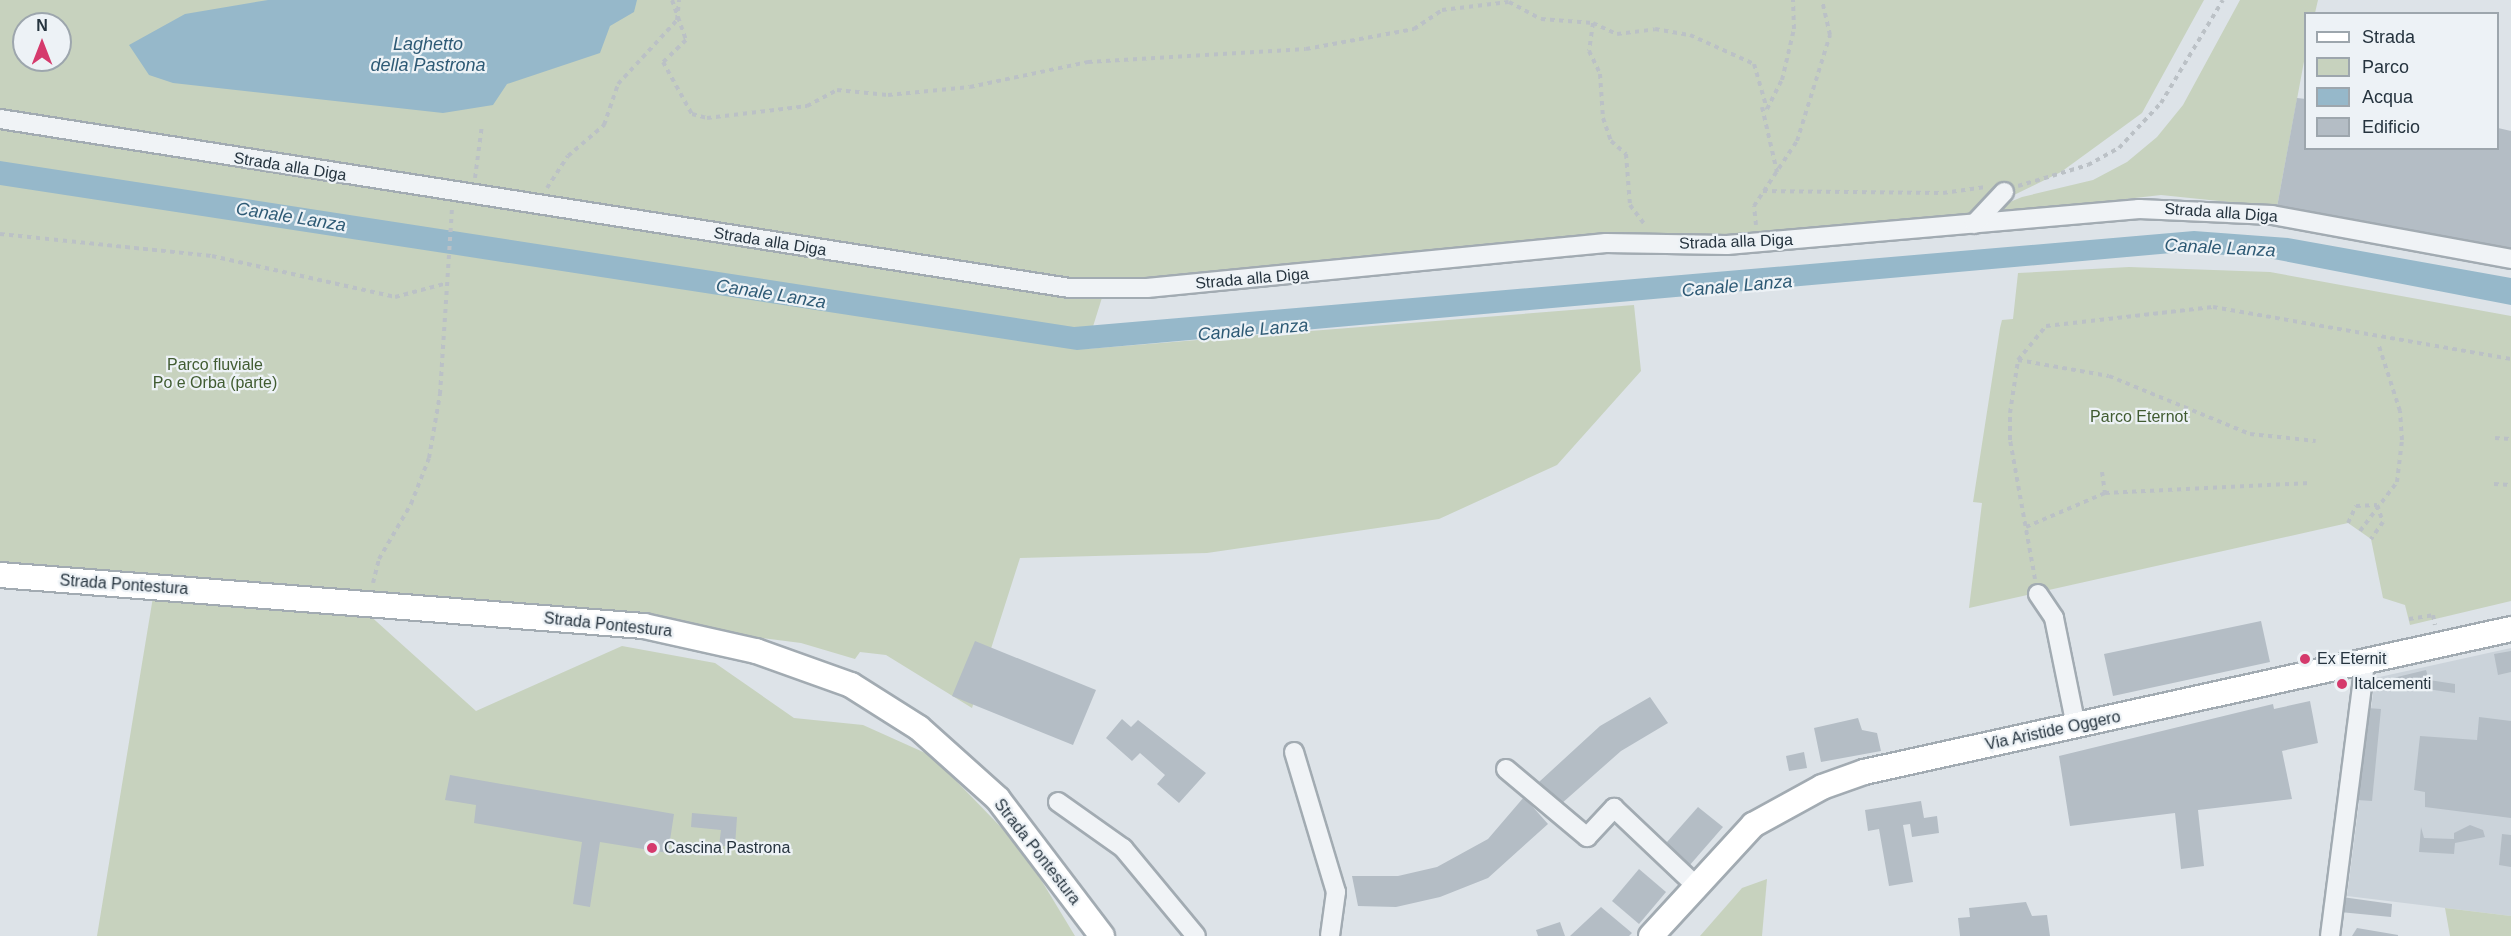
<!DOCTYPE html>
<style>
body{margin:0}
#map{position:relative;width:2511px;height:936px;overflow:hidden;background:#dde3e8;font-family:Helvetica,sans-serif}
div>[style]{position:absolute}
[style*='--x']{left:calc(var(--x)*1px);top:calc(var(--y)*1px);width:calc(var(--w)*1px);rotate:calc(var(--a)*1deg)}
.built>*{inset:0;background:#cbd3da}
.green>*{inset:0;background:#c7d2be}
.water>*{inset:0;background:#96b8ca}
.building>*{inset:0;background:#b4bdc5}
.path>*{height:4px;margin-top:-2px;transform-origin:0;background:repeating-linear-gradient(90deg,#bbc1c6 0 4.5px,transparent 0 9px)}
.roads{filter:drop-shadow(2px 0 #a2abb2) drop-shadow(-2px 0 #a2abb2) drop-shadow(0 2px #a2abb2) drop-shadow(0 -2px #a2abb2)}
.minor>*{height:18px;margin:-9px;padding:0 9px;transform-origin:9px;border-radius:9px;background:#f0f3f6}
.major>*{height:24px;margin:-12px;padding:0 12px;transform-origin:12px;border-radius:12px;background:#fff}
.dots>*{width:16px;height:16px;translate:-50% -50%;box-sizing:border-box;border:3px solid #edf2f6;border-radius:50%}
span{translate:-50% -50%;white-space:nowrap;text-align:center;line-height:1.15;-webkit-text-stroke:4.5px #edf2f6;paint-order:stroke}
.street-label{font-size:16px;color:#26343f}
.park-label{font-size:16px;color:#415c32}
.poi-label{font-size:16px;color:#26343f}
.left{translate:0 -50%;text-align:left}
.water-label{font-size:18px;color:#2e5a75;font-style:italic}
.legend{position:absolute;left:2304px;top:12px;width:195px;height:138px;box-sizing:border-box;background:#edf2f6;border:2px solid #9da6ad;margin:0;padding:8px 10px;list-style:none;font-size:18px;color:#26343f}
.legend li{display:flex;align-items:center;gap:12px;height:30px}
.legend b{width:30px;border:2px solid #9da6ad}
.north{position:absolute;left:12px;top:12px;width:60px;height:60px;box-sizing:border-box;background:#edf2f6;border:2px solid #9da6ad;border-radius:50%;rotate:0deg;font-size:16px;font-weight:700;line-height:24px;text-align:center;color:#26343f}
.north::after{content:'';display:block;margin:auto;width:21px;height:27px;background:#d53a6c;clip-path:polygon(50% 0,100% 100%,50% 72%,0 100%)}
</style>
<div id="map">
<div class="built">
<i style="clip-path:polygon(2511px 648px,2511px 916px,2347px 896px,2375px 678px)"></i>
</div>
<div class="green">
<i style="clip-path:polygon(evenodd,0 0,2204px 0,2142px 113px,2061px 172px,1977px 213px,1105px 288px,1086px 349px,1634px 305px,1641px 371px,1557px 465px,1439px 519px,1207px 553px,1020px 558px,972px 708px,886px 655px,860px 652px,855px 659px,801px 643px,732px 634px,0 568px,0 0,24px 24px,60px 24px,60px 60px,24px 60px,24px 24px)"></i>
<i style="clip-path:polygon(2240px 0,2318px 0,2315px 13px,2306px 14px,2305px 56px,2277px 207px,2161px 195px,2003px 213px,2005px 204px,2022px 197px,2093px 180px,2127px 162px,2157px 137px,2183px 105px)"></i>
<i style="clip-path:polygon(2129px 267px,2270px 272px,2511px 316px,2511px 601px,2410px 625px,2405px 605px,2383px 598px,2371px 539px,2348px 523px,1969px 608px,1982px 503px,1973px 502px,2000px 328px,2002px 320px,2013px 319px,2018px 273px)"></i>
<i style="clip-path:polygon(153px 597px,367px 613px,476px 711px,622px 646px,715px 663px,794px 718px,863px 725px,932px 756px,1023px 850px,1075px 936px,97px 936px)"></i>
<i style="clip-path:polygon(1767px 879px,1762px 936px,1700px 936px,1742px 888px)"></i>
<i style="clip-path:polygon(2445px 908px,2511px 916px,2511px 936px,2450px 936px)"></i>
</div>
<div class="water">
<i style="clip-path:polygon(268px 0,637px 0,634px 12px,610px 26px,600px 53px,507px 84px,493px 105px,443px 113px,173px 83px,149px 75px,129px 45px,185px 14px)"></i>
<i style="clip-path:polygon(0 161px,1074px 327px,2194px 231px,2288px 238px,2511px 278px,2511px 305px,2268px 258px,2183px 252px,1077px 350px,0 185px)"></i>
</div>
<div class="building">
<i style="clip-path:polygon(2297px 98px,2306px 99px,2306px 148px,2498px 148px,2498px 128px,2511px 131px,2511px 250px,2277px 207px)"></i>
<i style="clip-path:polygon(2261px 621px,2270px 662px,2113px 696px,2104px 654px)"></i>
<i style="clip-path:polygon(975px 641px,1096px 690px,1073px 745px,952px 696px)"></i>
<i style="clip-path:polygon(2511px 651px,2511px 672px,2498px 675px,2494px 654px)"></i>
<i style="clip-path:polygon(2426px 670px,2429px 680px,2455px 684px,2455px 693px,2392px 684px,2393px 678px)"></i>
<i style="clip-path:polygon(1650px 697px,1668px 723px,1621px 751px,1561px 804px,1539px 782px,1600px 726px)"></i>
<i style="clip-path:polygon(2310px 701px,2318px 743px,2282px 751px,2292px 799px,2198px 810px,2204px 866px,2181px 869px,2175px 813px,2070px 826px,2059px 756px,2273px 704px,2274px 709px)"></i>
<i style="clip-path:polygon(2367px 708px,2381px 709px,2372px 801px,2357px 800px)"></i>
<i style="clip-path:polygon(2479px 717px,2511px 721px,2511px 818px,2425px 807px,2425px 792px,2414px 790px,2420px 736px,2477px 740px)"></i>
<i style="clip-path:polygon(1858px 718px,1862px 730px,1877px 733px,1881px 751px,1821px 762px,1814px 728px)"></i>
<i style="clip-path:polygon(1122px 719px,1131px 727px,1138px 720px,1206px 773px,1179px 803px,1157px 784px,1165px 775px,1140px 753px,1132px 761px,1106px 738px)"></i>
<i style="clip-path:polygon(1804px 752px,1807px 768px,1789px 771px,1786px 756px)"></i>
<i style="clip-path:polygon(450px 775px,674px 814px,668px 853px,600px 842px,590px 907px,573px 904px,582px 842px,474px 823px,476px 805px,445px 800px)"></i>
<i style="clip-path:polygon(1524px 797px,1548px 824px,1488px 878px,1440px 897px,1396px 907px,1358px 906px,1352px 876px,1398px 876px,1437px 867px,1488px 839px)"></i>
<i style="clip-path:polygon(1921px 801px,1924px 818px,1937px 816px,1939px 833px,1912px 837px,1910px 824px,1903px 825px,1913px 882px,1889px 886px,1879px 829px,1868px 831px,1865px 810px)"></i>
<i style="clip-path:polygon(1698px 807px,1723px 827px,1689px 866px,1670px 852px,1667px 842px)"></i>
<i style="clip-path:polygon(692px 813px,737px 817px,735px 846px,719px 846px,721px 830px,691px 827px)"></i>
<i style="clip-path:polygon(2470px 825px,2483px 830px,2485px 837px,2455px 843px,2454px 854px,2419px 852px,2421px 827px,2424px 838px,2454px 839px,2454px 833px)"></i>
<i style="clip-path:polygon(2502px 834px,2511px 835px,2511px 867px,2499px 865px)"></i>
<i style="clip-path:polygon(1639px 869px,1666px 892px,1639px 924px,1612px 901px)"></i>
<i style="clip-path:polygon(2342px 897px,2392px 904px,2391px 917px,2340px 912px)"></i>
<i style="clip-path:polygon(2026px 902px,2032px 916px,2047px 915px,2050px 936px,1960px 936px,1958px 918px,1970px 917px,1969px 908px)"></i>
<i style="clip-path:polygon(1601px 907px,1632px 933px,1629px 936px,1570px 936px)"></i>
<i style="clip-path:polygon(1560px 922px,1565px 936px,1538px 936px,1536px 930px)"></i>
<i style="clip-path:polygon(2357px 928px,2398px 935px,2398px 936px,2352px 936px)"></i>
</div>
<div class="path">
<i style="--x:672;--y:0;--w:42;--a:70.7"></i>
<i style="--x:686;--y:40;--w:32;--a:136"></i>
<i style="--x:663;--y:62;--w:60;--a:60.9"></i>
<i style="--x:692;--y:114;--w:16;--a:15"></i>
<i style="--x:707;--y:118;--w:101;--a:-6.8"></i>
<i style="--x:807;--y:106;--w:34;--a:-28"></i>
<i style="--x:837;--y:90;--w:51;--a:5.6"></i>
<i style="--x:888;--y:95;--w:82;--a:-5.6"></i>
<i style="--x:970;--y:87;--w:121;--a:-12"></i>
<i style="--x:1088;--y:62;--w:218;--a:-3.4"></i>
<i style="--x:1306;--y:49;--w:110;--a:-10.5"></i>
<i style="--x:1414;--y:29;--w:34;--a:-34"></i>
<i style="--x:1442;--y:10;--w:67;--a:-6.8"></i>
<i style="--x:1509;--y:2;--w:36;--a:28"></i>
<i style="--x:1541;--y:19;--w:52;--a:4.4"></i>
<i style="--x:1593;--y:23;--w:26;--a:25"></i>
<i style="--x:1617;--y:34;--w:38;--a:-7"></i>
<i style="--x:1655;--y:29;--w:36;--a:10"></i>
<i style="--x:1690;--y:35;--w:70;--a:24.4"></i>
<i style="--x:1754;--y:64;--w:47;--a:73.9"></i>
<i style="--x:1767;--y:109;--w:33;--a:-63"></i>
<i style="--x:1782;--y:80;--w:52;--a:-76.8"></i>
<i style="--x:1794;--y:29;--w:29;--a:-92"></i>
<i style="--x:1593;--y:23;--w:28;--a:98"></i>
<i style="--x:1589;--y:51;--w:25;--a:64"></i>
<i style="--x:1600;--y:74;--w:44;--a:86.1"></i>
<i style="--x:1603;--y:118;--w:24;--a:71"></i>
<i style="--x:1611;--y:141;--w:20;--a:41"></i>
<i style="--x:1626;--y:154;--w:51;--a:85.5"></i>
<i style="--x:1630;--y:205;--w:25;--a:53"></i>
<i style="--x:1762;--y:107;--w:67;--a:77"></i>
<i style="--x:475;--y:178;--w:53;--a:-82.5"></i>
<i style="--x:2018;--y:186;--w:73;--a:-16.7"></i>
<i style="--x:2088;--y:165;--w:35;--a:-29"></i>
<i style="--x:2119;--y:148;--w:62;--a:-47"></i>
<i style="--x:2161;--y:103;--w:120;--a:-59"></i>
<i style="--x:547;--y:188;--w:38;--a:-57"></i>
<i style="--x:568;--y:156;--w:48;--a:-40.7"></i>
<i style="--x:604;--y:125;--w:43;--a:-71.1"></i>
<i style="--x:618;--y:84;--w:87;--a:-47.3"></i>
<i style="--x:677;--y:20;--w:20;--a:-84"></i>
<i style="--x:1763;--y:191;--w:180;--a:0.6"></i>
<i style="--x:1943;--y:193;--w:43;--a:-7.9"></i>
<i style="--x:1756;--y:225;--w:19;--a:-96"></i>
<i style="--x:1754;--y:206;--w:78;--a:-56.5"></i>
<i style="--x:1797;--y:141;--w:111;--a:-72.7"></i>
<i style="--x:1830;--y:35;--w:36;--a:-103"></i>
<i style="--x:0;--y:234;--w:213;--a:5.9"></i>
<i style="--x:212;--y:256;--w:188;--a:12.6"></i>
<i style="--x:395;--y:297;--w:51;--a:-14.9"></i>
<i style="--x:2018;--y:360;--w:92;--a:10"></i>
<i style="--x:2109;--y:376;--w:152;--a:22.4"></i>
<i style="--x:2250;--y:434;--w:66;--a:6.1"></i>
<i style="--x:2495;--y:438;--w:16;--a:4"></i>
<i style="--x:2102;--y:472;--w:21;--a:82"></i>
<i style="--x:2494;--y:484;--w:17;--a:3"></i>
<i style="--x:2348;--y:523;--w:19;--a:-65"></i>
<i style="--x:2356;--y:506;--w:21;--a:-3"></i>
<i style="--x:2377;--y:505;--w:18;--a:71"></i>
<i style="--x:2383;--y:522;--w:21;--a:125"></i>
<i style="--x:2026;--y:527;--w:86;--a:-23.3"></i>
<i style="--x:2105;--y:493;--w:205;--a:-2.8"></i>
<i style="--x:2360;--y:531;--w:61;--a:-52.9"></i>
<i style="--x:2397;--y:482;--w:42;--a:-83.2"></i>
<i style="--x:2402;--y:440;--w:29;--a:-94"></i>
<i style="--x:2400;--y:411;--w:68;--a:-107.9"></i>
<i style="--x:2035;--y:579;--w:141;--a:-100.2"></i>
<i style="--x:2010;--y:440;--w:27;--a:-90"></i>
<i style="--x:2010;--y:413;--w:54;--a:-81.4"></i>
<i style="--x:2018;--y:360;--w:44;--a:-50.5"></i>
<i style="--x:2046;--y:326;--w:168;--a:-6.5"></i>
<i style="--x:2213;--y:307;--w:303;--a:9.9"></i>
<i style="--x:373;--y:583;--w:25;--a:-76"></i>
<i style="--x:379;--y:559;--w:64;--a:-59.8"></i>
<i style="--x:411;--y:504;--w:49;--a:-68.6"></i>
<i style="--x:429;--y:458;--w:65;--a:-80.2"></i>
<i style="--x:440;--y:394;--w:188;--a:-86.3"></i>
<i style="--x:2409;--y:619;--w:24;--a:-9"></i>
<i style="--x:2433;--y:615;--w:10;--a:79"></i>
</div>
<div class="roads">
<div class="minor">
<i style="--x:0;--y:119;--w:1082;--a:8.98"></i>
<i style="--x:1069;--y:288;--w:78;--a:0"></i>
<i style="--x:1147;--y:288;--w:461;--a:-5.6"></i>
<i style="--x:1606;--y:243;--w:121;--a:0.9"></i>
<i style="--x:1727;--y:245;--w:414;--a:-5"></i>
<i style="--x:2139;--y:209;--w:133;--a:2.6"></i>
<i style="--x:2272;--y:215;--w:243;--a:10.4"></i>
<i style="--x:1974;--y:224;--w:44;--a:-46.8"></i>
<i style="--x:2038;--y:594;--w:29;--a:56"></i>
<i style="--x:2054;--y:618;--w:110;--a:78.5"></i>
<i style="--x:1294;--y:752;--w:146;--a:73.3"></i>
<i style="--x:1336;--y:892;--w:44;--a:97.8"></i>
<i style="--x:1506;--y:769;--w:106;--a:40"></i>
<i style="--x:1587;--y:837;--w:40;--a:-47"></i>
<i style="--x:1614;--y:808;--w:112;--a:43.5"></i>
<i style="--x:1058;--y:802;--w:80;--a:35.3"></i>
<i style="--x:1123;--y:848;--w:114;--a:50.3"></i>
<i style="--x:2330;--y:936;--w:276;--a:-82.7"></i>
</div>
<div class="major">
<i style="--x:0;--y:575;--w:646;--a:4.53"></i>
<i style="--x:644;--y:626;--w:115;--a:12.6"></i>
<i style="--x:756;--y:651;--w:101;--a:19.7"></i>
<i style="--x:851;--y:685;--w:80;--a:32.3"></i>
<i style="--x:919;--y:728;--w:106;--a:41.9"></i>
<i style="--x:998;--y:799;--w:172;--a:52.8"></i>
<i style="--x:1651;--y:936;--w:151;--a:-47.4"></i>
<i style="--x:1753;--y:825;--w:79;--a:-28.8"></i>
<i style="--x:1822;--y:787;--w:45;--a:-19.7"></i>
<i style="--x:1864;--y:772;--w:663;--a:-12.46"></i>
</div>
</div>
<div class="dots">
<i style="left:2305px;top:659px;background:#d53a6c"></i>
<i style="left:2342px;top:684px;background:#d53a6c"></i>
<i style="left:652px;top:848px;background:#d53a6c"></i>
</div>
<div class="street-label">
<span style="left:290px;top:167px;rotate:9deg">Strada alla Diga</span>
<span style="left:2221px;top:213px;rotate:4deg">Strada alla Diga</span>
<span style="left:770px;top:242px;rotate:9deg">Strada alla Diga</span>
<span style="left:1736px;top:242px;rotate:-2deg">Strada alla Diga</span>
<span style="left:1252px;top:279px;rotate:-5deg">Strada alla Diga</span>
<span style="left:124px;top:585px;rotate:4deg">Strada Pontestura</span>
<span style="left:608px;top:625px;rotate:6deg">Strada Pontestura</span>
<span style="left:2053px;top:731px;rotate:-12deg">Via Aristide Oggero</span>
<span style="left:1037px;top:852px;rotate:52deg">Strada Pontestura</span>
</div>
<div class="park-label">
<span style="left:215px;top:374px">Parco fluviale<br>Po e Orba (parte)</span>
<span style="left:2139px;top:417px">Parco Eternot</span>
</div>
<div class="poi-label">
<span class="left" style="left:2317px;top:659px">Ex Eternit</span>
<span class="left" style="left:2354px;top:684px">Italcementi</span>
<span class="left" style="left:664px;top:848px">Cascina Pastrona</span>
</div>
<div class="water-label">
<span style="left:428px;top:55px">Laghetto<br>della Pastrona</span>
<span style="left:291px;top:217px;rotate:9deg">Canale Lanza</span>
<span style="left:2220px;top:248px;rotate:3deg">Canale Lanza</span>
<span style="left:1737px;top:286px;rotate:-5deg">Canale Lanza</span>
<span style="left:771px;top:294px;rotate:9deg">Canale Lanza</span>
<span style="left:1253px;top:330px;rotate:-5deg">Canale Lanza</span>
</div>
<ul class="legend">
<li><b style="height:8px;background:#fff"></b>Strada</li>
<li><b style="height:16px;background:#c7d2be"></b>Parco</li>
<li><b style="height:16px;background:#96b8ca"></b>Acqua</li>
<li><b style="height:16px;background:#b4bdc5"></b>Edificio</li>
</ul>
<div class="north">N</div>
</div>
